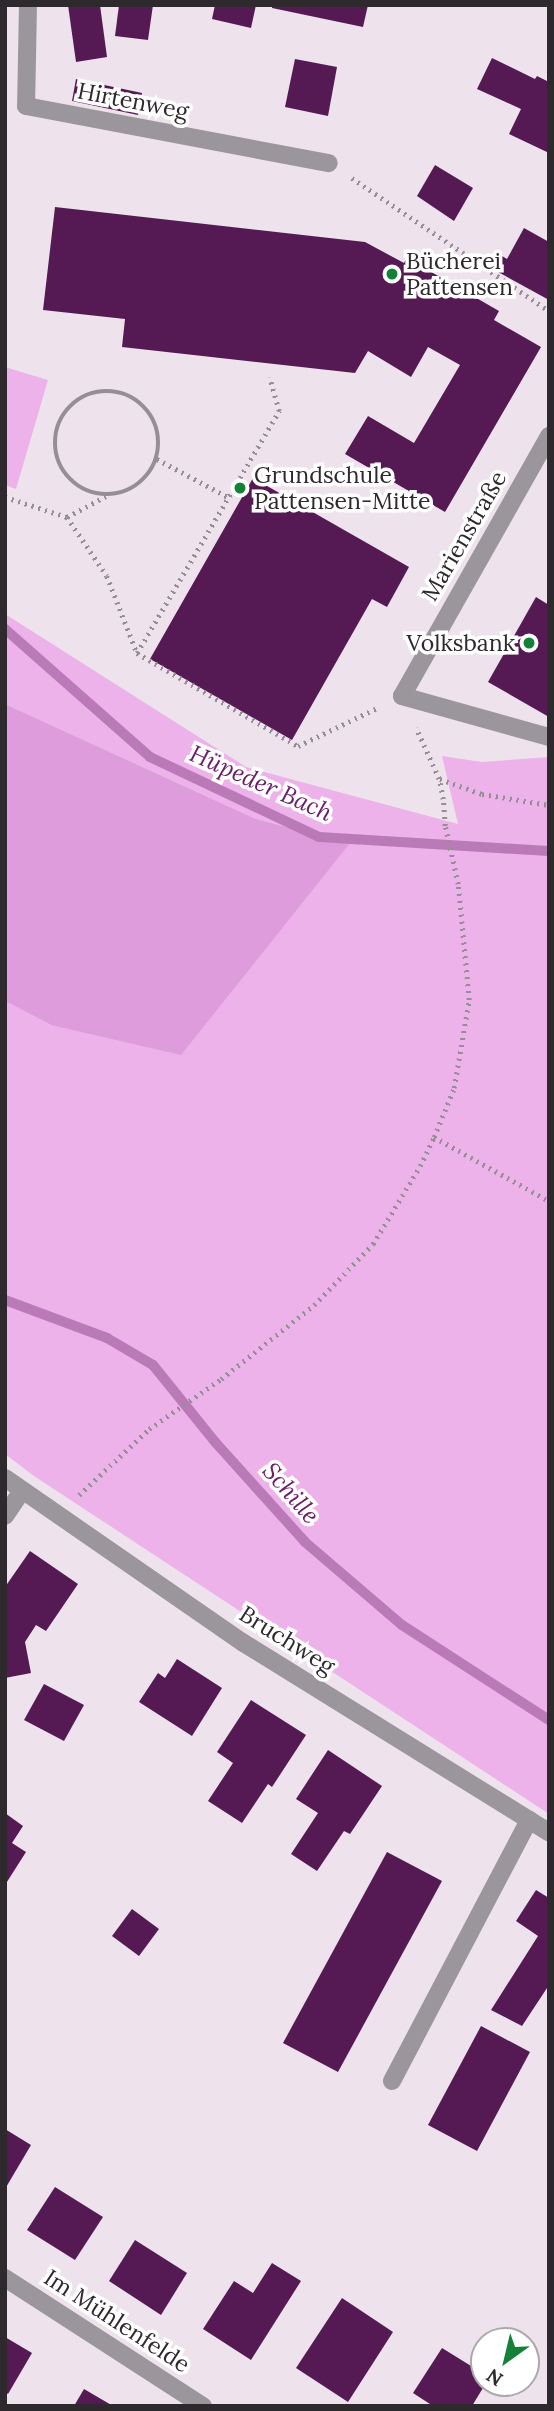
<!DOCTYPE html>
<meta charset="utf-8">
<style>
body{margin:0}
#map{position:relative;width:554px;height:2411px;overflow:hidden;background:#eee3ed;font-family:Lora,serif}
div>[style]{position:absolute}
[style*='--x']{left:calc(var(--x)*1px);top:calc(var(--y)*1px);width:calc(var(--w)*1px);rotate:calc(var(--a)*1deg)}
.green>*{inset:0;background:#ecb2e9}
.forest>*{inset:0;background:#df9cdc}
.stream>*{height:10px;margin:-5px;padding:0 5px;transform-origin:5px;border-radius:5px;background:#ba79b7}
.building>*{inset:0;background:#551a54}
.path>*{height:4.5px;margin-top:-2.25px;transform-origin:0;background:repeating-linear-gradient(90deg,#968e95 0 2px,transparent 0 7px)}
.path>.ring{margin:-2.25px;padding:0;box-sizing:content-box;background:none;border:4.5px solid #968e95;border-radius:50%}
.lane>*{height:18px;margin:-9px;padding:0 9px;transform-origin:9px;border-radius:9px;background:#9b969b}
.street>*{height:18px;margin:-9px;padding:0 9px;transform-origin:9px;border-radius:9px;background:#9b969b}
.dots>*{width:19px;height:19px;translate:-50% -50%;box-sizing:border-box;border:4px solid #fff;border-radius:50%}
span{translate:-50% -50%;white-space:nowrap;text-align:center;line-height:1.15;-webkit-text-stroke:7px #fff;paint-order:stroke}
.street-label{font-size:23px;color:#2e292d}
.poi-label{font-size:23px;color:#2e292d}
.left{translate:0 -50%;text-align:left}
.right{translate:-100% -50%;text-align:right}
.water-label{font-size:24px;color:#6b1c6a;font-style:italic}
.frame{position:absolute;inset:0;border:7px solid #2e292d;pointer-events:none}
.north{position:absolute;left:470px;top:2327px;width:70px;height:70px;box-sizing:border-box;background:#fff;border:2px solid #aba9ab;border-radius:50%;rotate:214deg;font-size:19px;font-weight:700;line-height:28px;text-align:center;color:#2e292d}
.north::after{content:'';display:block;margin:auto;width:24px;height:32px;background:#148138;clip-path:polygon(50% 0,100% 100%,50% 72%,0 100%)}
</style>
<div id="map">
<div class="green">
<i style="clip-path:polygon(5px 367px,48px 380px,16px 489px,5px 485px)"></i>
<i style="clip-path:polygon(5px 614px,246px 767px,458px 824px,442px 756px,482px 762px,549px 757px,549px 1814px,34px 1476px,5px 1454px,5px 1001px,51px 1025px,350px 843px,256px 819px,5px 704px)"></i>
</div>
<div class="forest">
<i style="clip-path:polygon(5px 704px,256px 819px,350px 843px,181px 1055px,51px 1025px,5px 1001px)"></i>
</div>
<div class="stream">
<i style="--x:5;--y:629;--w:193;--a:41.4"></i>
<i style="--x:150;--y:757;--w:187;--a:25.3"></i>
<i style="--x:319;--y:837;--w:230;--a:3.5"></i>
<i style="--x:5;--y:1300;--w:109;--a:20.4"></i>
<i style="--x:107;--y:1338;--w:53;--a:30.4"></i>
<i style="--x:153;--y:1365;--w:100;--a:51.1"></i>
<i style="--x:216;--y:1443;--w:133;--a:48"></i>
<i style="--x:305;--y:1542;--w:128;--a:40.6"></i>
<i style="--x:402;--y:1625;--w:175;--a:32.9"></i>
</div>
<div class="building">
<i style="clip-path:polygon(68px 5px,100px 5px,107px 57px,76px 62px)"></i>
<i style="clip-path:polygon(119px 5px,153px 5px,148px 40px,115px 36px)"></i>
<i style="clip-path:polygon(215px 5px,256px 5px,251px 28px,212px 19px)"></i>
<i style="clip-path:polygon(272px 5px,368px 5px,363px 27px,272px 8px)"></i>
<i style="clip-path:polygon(492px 58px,535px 79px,537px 76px,549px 82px,549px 153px,509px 134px,521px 109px,477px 89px)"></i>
<i style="clip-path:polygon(295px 59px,337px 67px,328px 116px,285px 107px)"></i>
<i style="clip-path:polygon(76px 79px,142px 93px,138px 115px,72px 101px)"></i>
<i style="clip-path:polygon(435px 165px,473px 188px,454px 221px,417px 196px)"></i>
<i style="clip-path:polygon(55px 207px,365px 242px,404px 263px,407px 258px,499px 311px,494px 320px,541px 347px,445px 512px,345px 454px,368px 416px,414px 443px,460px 365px,428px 347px,411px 377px,368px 351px,355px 373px,122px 347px,125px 319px,43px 310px)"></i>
<i style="clip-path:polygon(524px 228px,549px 242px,549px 300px,489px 267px,497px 253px,507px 259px)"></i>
<i style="clip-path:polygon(253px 478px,409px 567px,387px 607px,372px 599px,292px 740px,150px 659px)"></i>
<i style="clip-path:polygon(536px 597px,549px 605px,549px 717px,488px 682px)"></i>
<i style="clip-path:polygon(30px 1551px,78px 1584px,46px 1631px,36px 1625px,25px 1642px,31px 1673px,5px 1678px,5px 1587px)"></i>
<i style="clip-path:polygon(177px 1659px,222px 1688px,192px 1736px,139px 1702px,158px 1673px,165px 1678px)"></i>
<i style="clip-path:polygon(44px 1684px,84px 1705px,64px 1741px,24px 1720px)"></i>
<i style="clip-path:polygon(251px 1700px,306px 1735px,272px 1787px,268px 1784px,242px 1823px,208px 1801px,233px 1763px,217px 1752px)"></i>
<i style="clip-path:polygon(328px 1750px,382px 1786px,350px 1834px,344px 1831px,317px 1871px,291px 1854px,318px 1813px,296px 1799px)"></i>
<i style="clip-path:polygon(5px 1813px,23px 1826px,12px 1843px,26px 1852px,5px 1885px)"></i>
<i style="clip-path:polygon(387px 1852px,442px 1881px,338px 2072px,283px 2043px)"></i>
<i style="clip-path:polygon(536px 1890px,549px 1898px,549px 1985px,522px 2026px,491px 2010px,538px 1936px,516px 1921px)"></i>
<i style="clip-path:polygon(132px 1909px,159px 1929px,139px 1956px,112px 1936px)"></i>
<i style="clip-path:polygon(481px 2026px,530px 2052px,477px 2151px,428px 2125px)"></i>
<i style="clip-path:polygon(5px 2129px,31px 2145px,5px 2189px)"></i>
<i style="clip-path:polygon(55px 2187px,103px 2217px,75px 2260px,27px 2230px)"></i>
<i style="clip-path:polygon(135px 2240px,187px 2273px,161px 2315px,109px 2281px)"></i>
<i style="clip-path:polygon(272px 2263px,301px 2281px,251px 2360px,203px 2329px,234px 2281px,253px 2293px)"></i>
<i style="clip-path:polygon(342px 2298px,393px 2332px,348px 2402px,296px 2368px)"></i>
<i style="clip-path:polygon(5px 2337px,32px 2353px,8px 2394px,5px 2392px)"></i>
<i style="clip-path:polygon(442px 2348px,484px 2374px,486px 2383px,472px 2406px,433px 2406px,413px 2393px)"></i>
<i style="clip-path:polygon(84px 2389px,113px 2406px,74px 2406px)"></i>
</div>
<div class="path">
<i style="--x:352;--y:178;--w:238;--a:34"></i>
<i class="ring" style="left:55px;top:391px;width:99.5px;height:99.5px"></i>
<i style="--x:157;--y:459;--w:81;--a:28.2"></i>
<i style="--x:5;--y:497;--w:65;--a:17.9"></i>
<i style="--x:67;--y:517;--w:71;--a:55.9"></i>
<i style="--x:107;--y:576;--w:83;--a:68.7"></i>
<i style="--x:137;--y:653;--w:186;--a:30"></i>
<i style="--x:298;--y:746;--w:90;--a:-25.7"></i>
<i style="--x:67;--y:517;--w:44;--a:-28.3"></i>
<i style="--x:137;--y:653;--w:281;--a:-59.6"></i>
<i style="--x:279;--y:411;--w:35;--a:-106"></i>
<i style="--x:440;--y:779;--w:45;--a:19.7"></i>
<i style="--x:482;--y:794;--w:68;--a:9.3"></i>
<i style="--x:434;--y:1137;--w:132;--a:29.1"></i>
<i style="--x:79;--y:1495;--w:96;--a:-43.3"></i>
<i style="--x:149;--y:1429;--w:88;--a:-34.8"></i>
<i style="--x:221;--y:1379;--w:119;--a:-38.5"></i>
<i style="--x:314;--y:1305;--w:85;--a:-46"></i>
<i style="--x:373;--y:1244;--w:91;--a:-58.9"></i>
<i style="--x:420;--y:1166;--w:32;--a:-64"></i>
<i style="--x:434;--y:1137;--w:53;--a:-67.8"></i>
<i style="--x:454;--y:1088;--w:89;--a:-80.3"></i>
<i style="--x:469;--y:1000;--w:117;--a:-95.4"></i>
<i style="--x:458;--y:884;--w:59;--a:-102.6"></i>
<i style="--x:445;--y:826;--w:27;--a:-94"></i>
<i style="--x:443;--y:799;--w:20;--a:-101"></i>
<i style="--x:439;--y:779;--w:56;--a:-114.3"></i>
</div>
<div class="lane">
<i style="--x:402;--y:696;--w:153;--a:15.6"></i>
<i style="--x:392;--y:2081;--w:295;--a:-62.3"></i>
</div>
<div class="street">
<i style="--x:28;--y:5;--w:101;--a:91.1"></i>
<i style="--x:26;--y:106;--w:308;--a:10.7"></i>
<i style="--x:402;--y:696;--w:299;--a:-60.5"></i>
<i style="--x:5;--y:1478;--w:288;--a:34.7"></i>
<i style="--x:242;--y:1642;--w:361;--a:31.8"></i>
<i style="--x:5;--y:1516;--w:30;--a:-56"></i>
<i style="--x:5;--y:2278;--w:236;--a:32.9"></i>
</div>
<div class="dots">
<i style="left:392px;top:274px;background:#148138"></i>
<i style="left:240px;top:488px;background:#148138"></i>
<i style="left:529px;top:643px;background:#148138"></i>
</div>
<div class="street-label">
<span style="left:133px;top:101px;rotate:11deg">Hirtenweg</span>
<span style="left:464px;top:536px;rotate:-60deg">Marienstraße</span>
<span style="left:287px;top:1640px;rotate:32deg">Bruchweg</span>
<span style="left:117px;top:2321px;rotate:33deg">Im Mühlenfelde</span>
</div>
<div class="poi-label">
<span class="left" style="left:406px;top:274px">Bücherei<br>Pattensen</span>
<span class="left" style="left:254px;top:488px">Grundschule<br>Pattensen-Mitte</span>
<span class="right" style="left:515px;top:643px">Volksbank</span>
</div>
<div class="water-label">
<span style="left:261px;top:783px;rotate:24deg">Hüpeder Bach</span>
<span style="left:291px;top:1493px;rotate:49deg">Schille</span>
</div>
<div class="frame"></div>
<div class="north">N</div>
</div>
